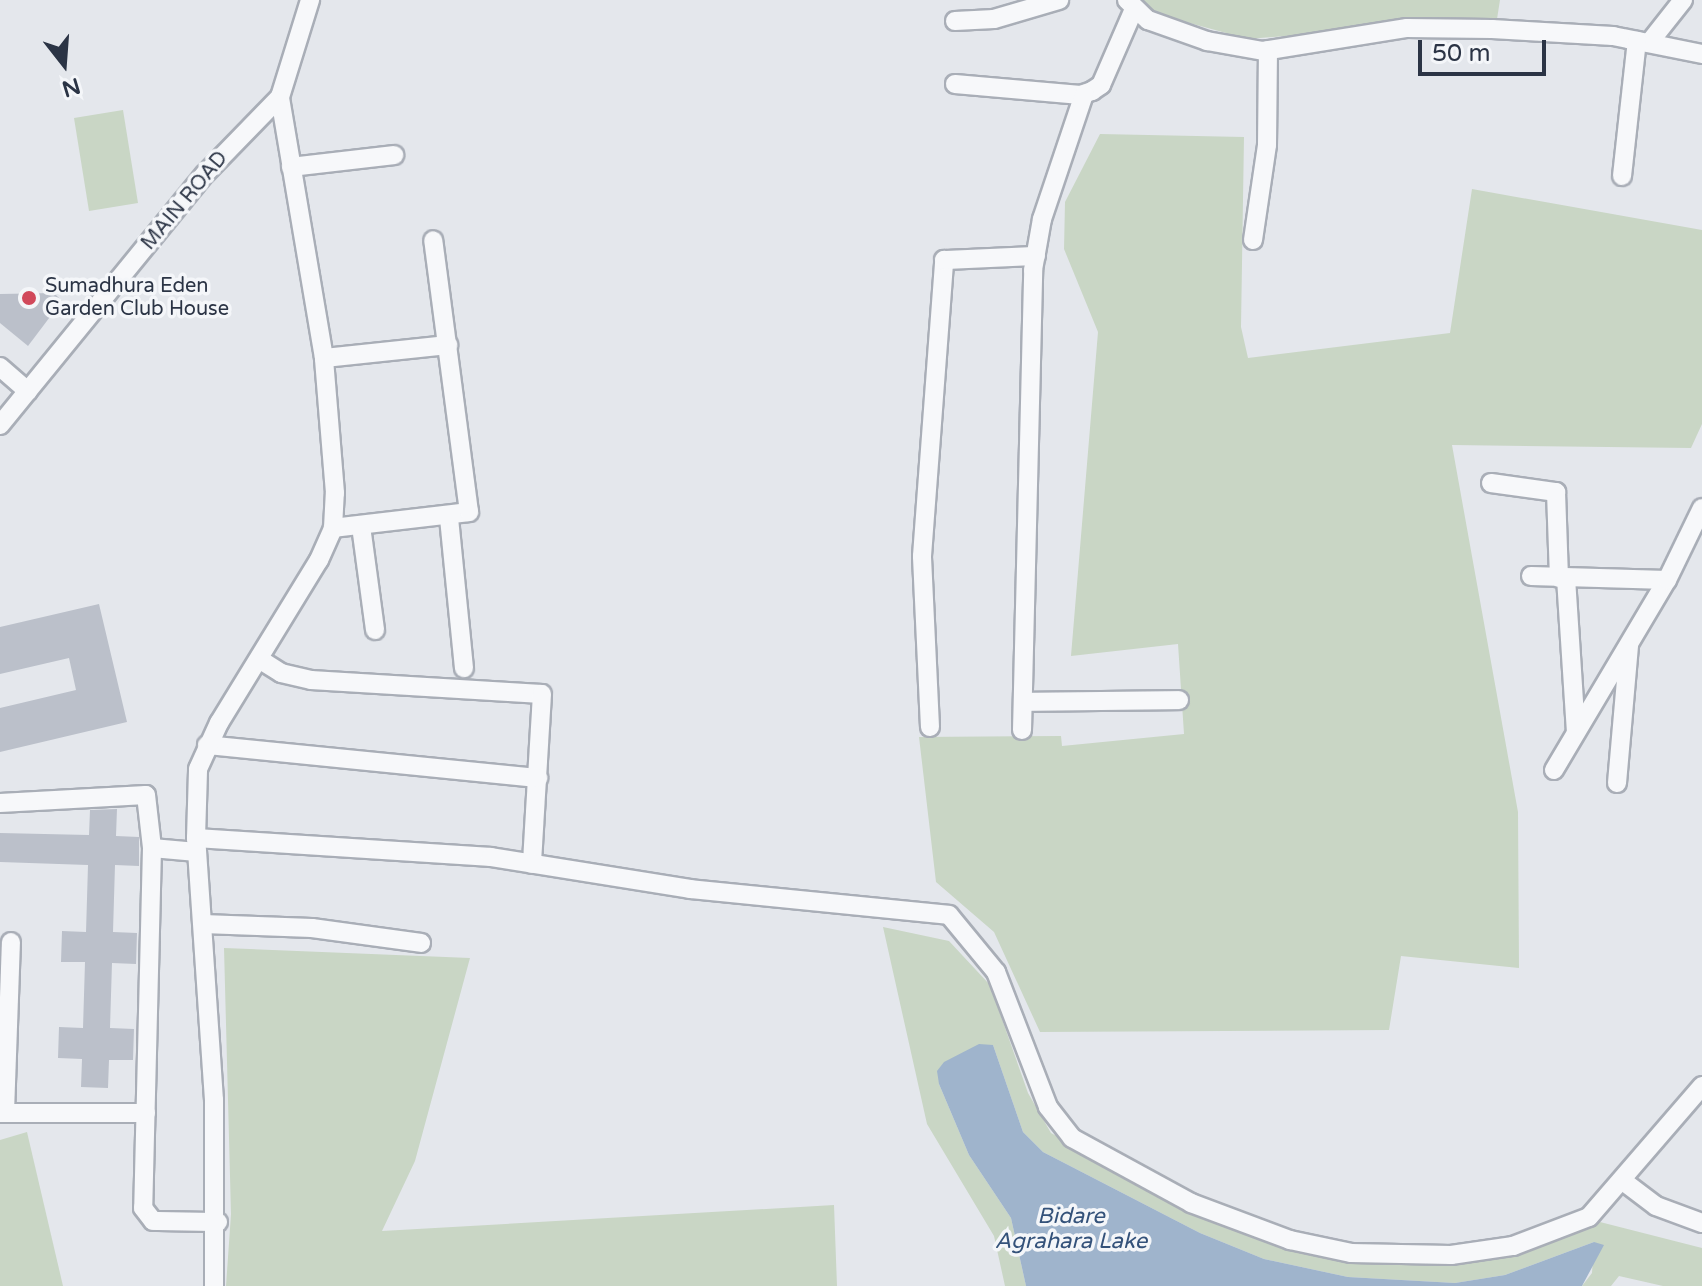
<!DOCTYPE html>
<style>
body{margin:0}
#map{position:relative;width:1702px;height:1286px;overflow:hidden;background:#e4e7ec;font-family:"Varela Round",sans-serif}
div>[style]{position:absolute}
[style*='--x']{left:calc(var(--x)*1px);top:calc(var(--y)*1px);width:calc(var(--w)*1px);rotate:calc(var(--a)*1deg)}
.green>*{inset:0;background:#c9d6c5}
.water>*{inset:0;background:#9fb4cc}
.building>*{inset:0;background:#bbc0ca}
.roads{filter:drop-shadow(2px 0 #a9aeb7) drop-shadow(-2px 0 #a9aeb7) drop-shadow(0 2px #a9aeb7) drop-shadow(0 -2px #a9aeb7)}
.minor>*{height:18px;margin:-9px;padding:0 9px;transform-origin:9px;border-radius:9px;background:#f7f8fa}
.dots>*{width:22px;height:22px;translate:-50% -50%;box-sizing:border-box;border:4px solid #f4f6f9;border-radius:50%}
span{translate:-50% -50%;white-space:nowrap;text-align:center;line-height:1.15;-webkit-text-stroke:7px #f4f6f9;paint-order:stroke}
.street-label{font-size:20px;color:#2b3445}
.poi-label{font-size:20px;color:#2b3445}
.left{translate:0 -50%;text-align:left}
.water-label{font-size:22px;color:#34527a;font-style:italic}
.north{position:absolute;left:24px;top:24px;width:80px;height:80px;-webkit-text-stroke:6px #f4f6f9;paint-order:stroke;rotate:163deg;font-size:22px;font-weight:700;line-height:32px;text-align:center;color:#2b3445}
.north::after{content:'';display:block;margin:auto;width:28px;height:36px;background:#2b3445;clip-path:polygon(50% 0,100% 100%,50% 72%,0 100%)}
.scale{position:absolute;left:1418px;top:40px;width:128px;height:36px;box-sizing:border-box;border:4px solid #2b3445;border-top:0;padding-left:10px;font-size:24px;line-height:28px;white-space:nowrap;color:#2b3445;-webkit-text-stroke:6px #f4f6f9;paint-order:stroke}
</style>
<div id="map">
<div class="green">
<i style="clip-path:polygon(1138px 0,1500px 0,1497px 19px,1248px 39px,1153px 13px)"></i>
<i style="clip-path:polygon(123px 110px,138px 203px,89px 211px,74px 118px)"></i>
<i style="clip-path:polygon(1100px 134px,1244px 137px,1241px 327px,1248px 358px,1450px 333px,1472px 189px,1702px 230px,1702px 424px,1691px 448px,1452px 445px,1518px 812px,1519px 968px,1401px 956px,1389px 1030px,1040px 1032px,994px 932px,936px 882px,919px 737px,1061px 736px,1062px 746px,1184px 734px,1178px 644px,1071px 656px,1098px 332px,1064px 249px,1065px 202px)"></i>
<i style="clip-path:polygon(883px 927px,949px 941px,990px 985px,1028px 1093px,1051px 1133px,1195px 1213px,1265px 1242px,1351px 1260px,1451px 1263px,1510px 1257px,1600px 1222px,1702px 1248px,1702px 1286px,1663px 1286px,1619px 1276px,1611px 1286px,1582px 1286px,1592px 1273px,1594px 1242px,1505px 1275px,1455px 1283px,1348px 1277px,1264px 1259px,1200px 1233px,1043px 1152px,1023px 1132px,993px 1045px,939px 1084px,969px 1155px,1011px 1218px,1026px 1286px,1005px 1286px,994px 1236px,927px 1124px)"></i>
<i style="clip-path:polygon(224px 948px,470px 958px,415px 1161px,382px 1231px,834px 1205px,837px 1286px,226px 1286px,231px 1214px)"></i>
<i style="clip-path:polygon(27px 1132px,63px 1286px,0 1286px,0 1140px)"></i>
</div>
<div class="water">
<i style="clip-path:polygon(979px 1044px,993px 1045px,1023px 1132px,1043px 1152px,1200px 1233px,1264px 1259px,1348px 1277px,1455px 1283px,1505px 1275px,1594px 1242px,1604px 1245px,1582px 1286px,1026px 1286px,1011px 1218px,969px 1155px,939px 1084px,937px 1071px,944px 1062px)"></i>
</div>
<div class="building">
<i style="clip-path:polygon(54px 293px,62px 301px,28px 346px,0 323px,0 294px)"></i>
<i style="clip-path:polygon(99px 604px,127px 722px,0 752px,0 708px,76px 690px,69px 658px,0 674px,0 627px)"></i>
<i style="clip-path:polygon(117px 809px,116px 836px,139px 837px,139px 866px,115px 865px,113px 932px,137px 933px,136px 964px,112px 963px,110px 1028px,134px 1029px,133px 1060px,109px 1060px,108px 1088px,81px 1087px,82px 1059px,58px 1058px,59px 1027px,83px 1028px,85px 962px,61px 962px,62px 931px,86px 932px,88px 865px,0 862px,0 833px,89px 835px,90px 810px)"></i>
</div>
<div class="roads">
<div class="minor">
<i style="--x:1127;--y:0;--w:29;--a:44"></i>
<i style="--x:1148;--y:20;--w:63;--a:19.6"></i>
<i style="--x:1207;--y:41;--w:57;--a:10.1"></i>
<i style="--x:1263;--y:51;--w:146;--a:-9.1"></i>
<i style="--x:1407;--y:28;--w:85;--a:0.7"></i>
<i style="--x:1492;--y:29;--w:121;--a:3.3"></i>
<i style="--x:1613;--y:36;--w:91;--a:11.4"></i>
<i style="--x:955;--y:21;--w:39;--a:-3"></i>
<i style="--x:994;--y:19;--w:68;--a:-16.3"></i>
<i style="--x:1649;--y:43;--w:55;--a:-51.7"></i>
<i style="--x:955;--y:84;--w:126;--a:5"></i>
<i style="--x:1081;--y:95;--w:12;--a:-20"></i>
<i style="--x:1092;--y:91;--w:11;--a:-34"></i>
<i style="--x:1101;--y:85;--w:83;--a:-66.5"></i>
<i style="--x:291;--y:167;--w:104;--a:-6.6"></i>
<i style="--x:1622;--y:176;--w:136;--a:-83.7"></i>
<i style="--x:1253;--y:240;--w:96;--a:-81.6"></i>
<i style="--x:1267;--y:145;--w:95;--a:-89.4"></i>
<i style="--x:324;--y:358;--w:125;--a:-6"></i>
<i style="--x:0;--y:367;--w:37;--a:41"></i>
<i style="--x:0;--y:425;--w:324;--a:-50.8"></i>
<i style="--x:205;--y:174;--w:107;--a:-45.8"></i>
<i style="--x:280;--y:97;--w:102;--a:-72.8"></i>
<i style="--x:1491;--y:483;--w:66;--a:7.9"></i>
<i style="--x:1556;--y:492;--w:86;--a:88"></i>
<i style="--x:449;--y:518;--w:151;--a:84.3"></i>
<i style="--x:361;--y:526;--w:105;--a:82.3"></i>
<i style="--x:333;--y:528;--w:137;--a:-6.7"></i>
<i style="--x:469;--y:512;--w:274;--a:-97.5"></i>
<i style="--x:1531;--y:576;--w:136;--a:1.7"></i>
<i style="--x:1566;--y:578;--w:154;--a:86.3"></i>
<i style="--x:259;--y:659;--w:26;--a:32"></i>
<i style="--x:281;--y:673;--w:31;--a:13"></i>
<i style="--x:311;--y:680;--w:231;--a:3.5"></i>
<i style="--x:542;--y:694;--w:170;--a:93.4"></i>
<i style="--x:1023;--y:702;--w:156;--a:-0.7"></i>
<i style="--x:930;--y:727;--w:171;--a:-92.7"></i>
<i style="--x:922;--y:556;--w:297;--a:-85.7"></i>
<i style="--x:944;--y:260;--w:92;--a:-2.5"></i>
<i style="--x:1022;--y:730;--w:460;--a:-88.6"></i>
<i style="--x:1033;--y:270;--w:52;--a:-80"></i>
<i style="--x:1042;--y:219;--w:132;--a:-71.4"></i>
<i style="--x:207;--y:745;--w:333;--a:5.7"></i>
<i style="--x:1554;--y:770;--w:221;--a:-59.3"></i>
<i style="--x:1667;--y:580;--w:80;--a:-64.1"></i>
<i style="--x:1617;--y:783;--w:138;--a:-85"></i>
<i style="--x:0;--y:803;--w:146;--a:-3.1"></i>
<i style="--x:146;--y:795;--w:53;--a:83.5"></i>
<i style="--x:152;--y:848;--w:360;--a:91.4"></i>
<i style="--x:143;--y:1208;--w:16;--a:52"></i>
<i style="--x:153;--y:1221;--w:65;--a:0.9"></i>
<i style="--x:196;--y:838;--w:296;--a:3.7"></i>
<i style="--x:491;--y:857;--w:202;--a:9.1"></i>
<i style="--x:690;--y:889;--w:260;--a:5.7"></i>
<i style="--x:949;--y:915;--w:74;--a:50.5"></i>
<i style="--x:996;--y:972;--w:145;--a:68.9"></i>
<i style="--x:1048;--y:1107;--w:39;--a:52"></i>
<i style="--x:1072;--y:1138;--w:136;--a:28.6"></i>
<i style="--x:1191;--y:1203;--w:106;--a:20.5"></i>
<i style="--x:1290;--y:1240;--w:62;--a:12"></i>
<i style="--x:1351;--y:1253;--w:100;--a:1.1"></i>
<i style="--x:1451;--y:1255;--w:63;--a:-8.3"></i>
<i style="--x:1513;--y:1246;--w:81;--a:-20.9"></i>
<i style="--x:1589;--y:1217;--w:173;--a:-49.2"></i>
<i style="--x:152;--y:848;--w:45;--a:5.1"></i>
<i style="--x:203;--y:924;--w:109;--a:2.1"></i>
<i style="--x:312;--y:928;--w:110;--a:7.8"></i>
<i style="--x:5;--y:1112;--w:170;--a:-88"></i>
<i style="--x:0;--y:1113;--w:146;--a:0"></i>
<i style="--x:1623;--y:1181;--w:41;--a:37.1"></i>
<i style="--x:1656;--y:1206;--w:49;--a:20.3"></i>
<i style="--x:214;--y:1286;--w:186;--a:-90"></i>
<i style="--x:214;--y:1100;--w:263;--a:-93.9"></i>
<i style="--x:196;--y:838;--w:69;--a:-88.3"></i>
<i style="--x:198;--y:769;--w:51;--a:-65.5"></i>
<i style="--x:219;--y:723;--w:191;--a:-58.5"></i>
<i style="--x:319;--y:560;--w:35;--a:-66"></i>
<i style="--x:333;--y:528;--w:35;--a:-87"></i>
<i style="--x:335;--y:493;--w:135;--a:-94.7"></i>
<i style="--x:324;--y:358;--w:265;--a:-99.6"></i>
</div>
</div>
<div class="dots">
<i style="left:29px;top:298px;background:#d1495b"></i>
</div>
<div class="street-label">
<span style="left:185px;top:201px;rotate:-50deg">MAIN ROAD</span>
</div>
<div class="poi-label">
<span class="left" style="left:45px;top:298px">Sumadhura Eden<br>Garden Club House</span>
</div>
<div class="water-label">
<span style="left:1071px;top:1229px">Bidare<br>Agrahara Lake</span>
</div>
<div class="north">N</div>
<div class="scale">50 m</div>
</div>
